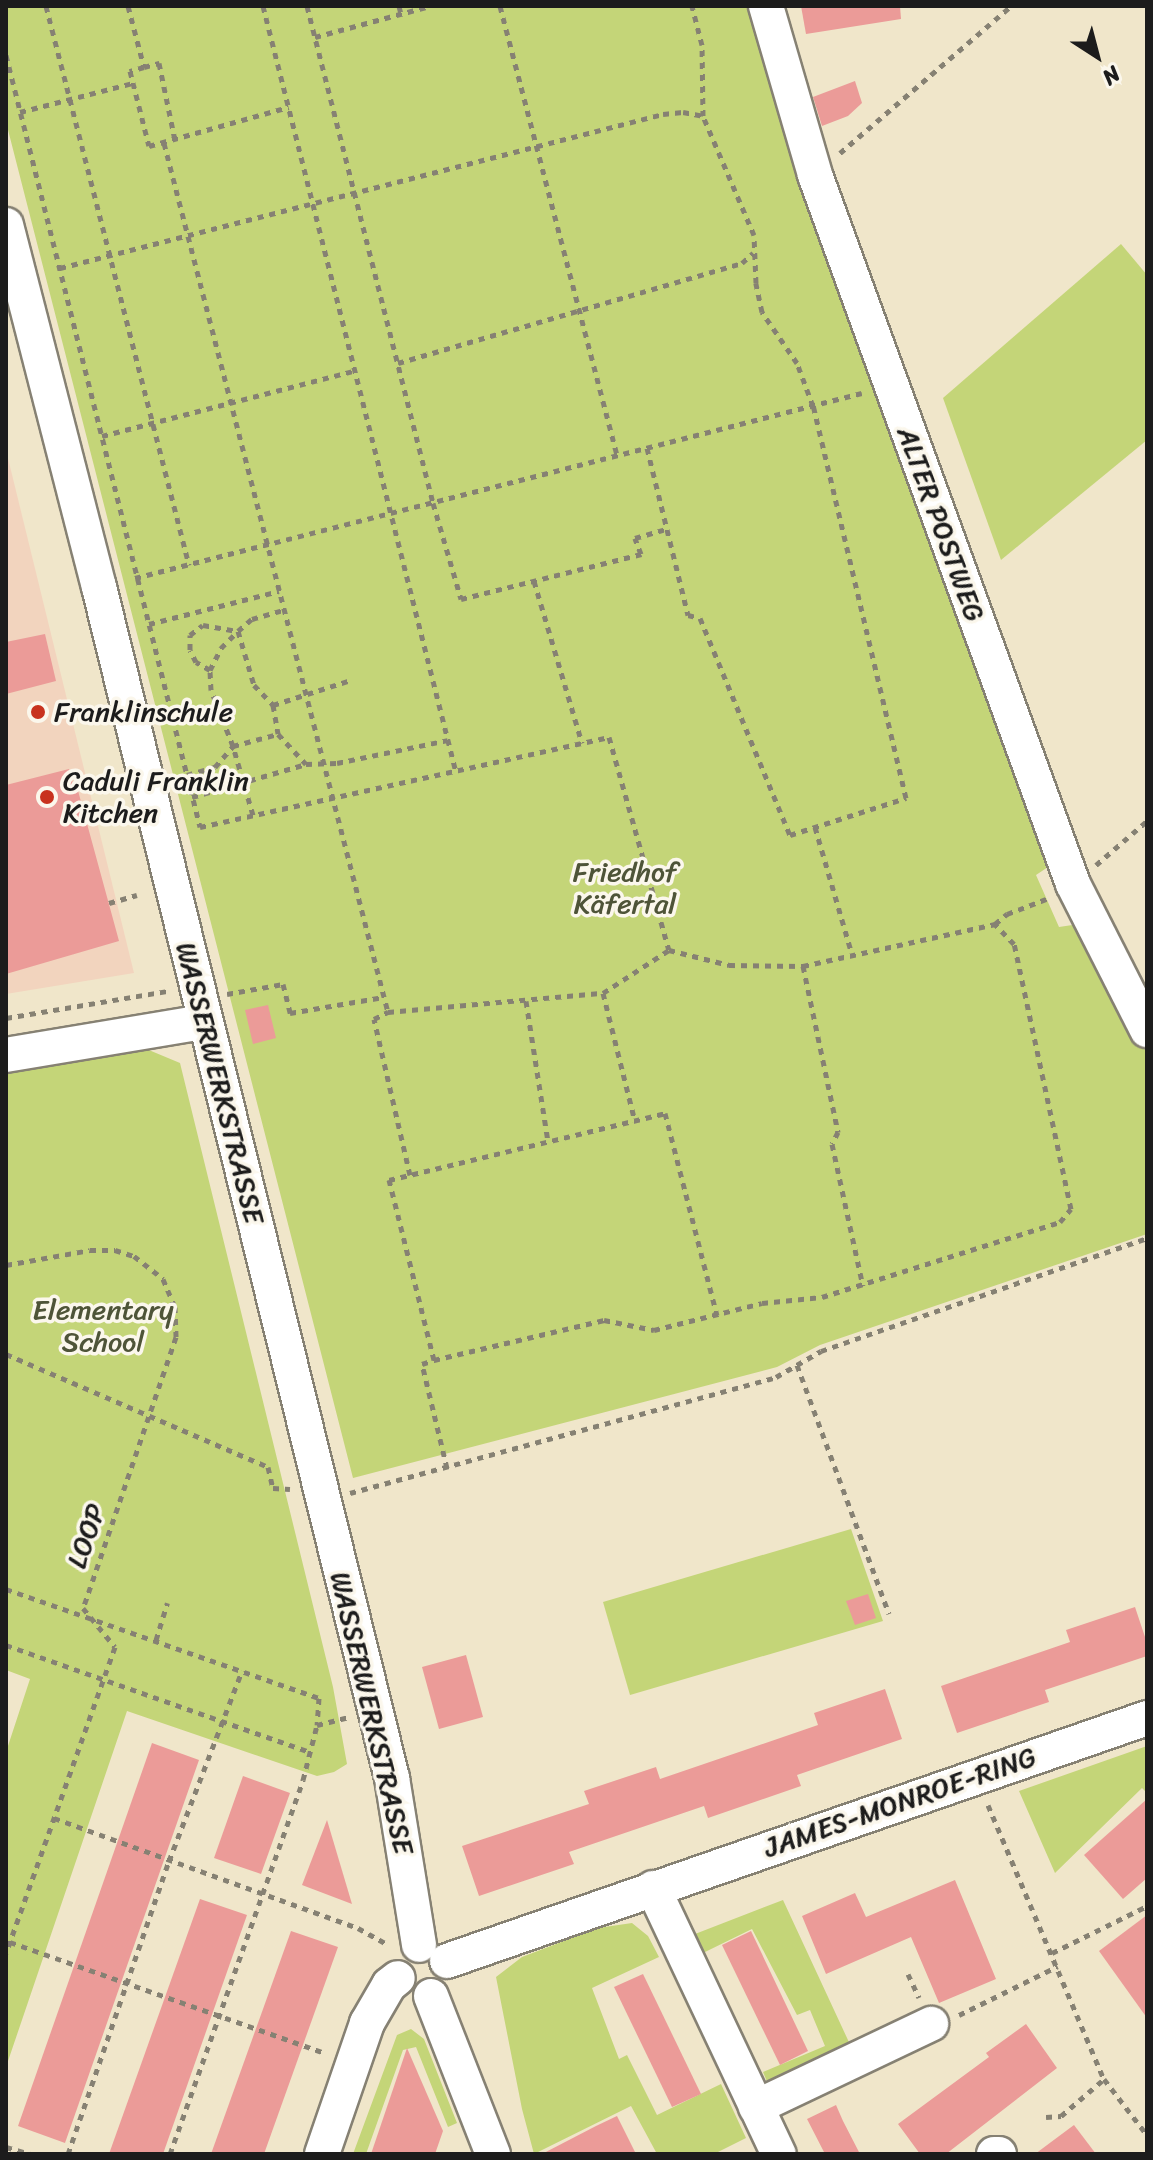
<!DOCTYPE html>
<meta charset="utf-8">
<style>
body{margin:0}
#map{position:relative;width:1153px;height:2160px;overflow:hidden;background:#f0e6ca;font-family:Sriracha,sans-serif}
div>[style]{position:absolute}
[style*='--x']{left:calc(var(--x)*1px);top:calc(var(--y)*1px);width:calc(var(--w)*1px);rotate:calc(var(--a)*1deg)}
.built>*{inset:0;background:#f2d4be}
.green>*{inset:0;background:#c4d578}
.building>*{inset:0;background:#eb9b98}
.path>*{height:5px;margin-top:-2.5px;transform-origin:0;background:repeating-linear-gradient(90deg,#868173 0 6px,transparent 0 12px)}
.roads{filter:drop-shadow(2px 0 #868173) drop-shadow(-2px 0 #868173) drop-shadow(0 2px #868173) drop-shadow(0 -2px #868173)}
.minor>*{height:34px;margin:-17px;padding:0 17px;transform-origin:17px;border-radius:17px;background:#fff}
.dots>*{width:22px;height:22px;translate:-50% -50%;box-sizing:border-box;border:4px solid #fbf7ec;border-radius:50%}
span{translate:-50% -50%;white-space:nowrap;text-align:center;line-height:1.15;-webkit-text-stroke:7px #fbf7ec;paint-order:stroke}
.street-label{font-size:28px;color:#1c1c1c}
.poi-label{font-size:28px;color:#1c1c1c}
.left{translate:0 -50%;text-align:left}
.park-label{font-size:28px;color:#4e5438}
.frame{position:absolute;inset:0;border:8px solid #1c1c1c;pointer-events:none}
.north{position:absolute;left:1057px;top:16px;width:80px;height:80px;-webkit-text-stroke:6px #fbf7ec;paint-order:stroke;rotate:144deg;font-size:22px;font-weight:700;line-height:32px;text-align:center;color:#1c1c1c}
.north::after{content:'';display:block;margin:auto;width:28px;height:36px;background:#1c1c1c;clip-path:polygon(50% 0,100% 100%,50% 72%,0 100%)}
</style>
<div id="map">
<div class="built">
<i style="clip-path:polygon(6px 450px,134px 973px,6px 994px)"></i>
</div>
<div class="green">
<i style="clip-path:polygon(6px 6px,751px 6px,1051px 865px,1036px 875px,1059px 927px,1079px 924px,1147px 1054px,1147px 1234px,820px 1345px,777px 1367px,353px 1478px,6px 122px)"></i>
<i style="clip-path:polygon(1121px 244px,1147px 275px,1147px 440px,1001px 560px,943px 398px)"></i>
<i style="clip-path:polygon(144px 1048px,180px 1063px,333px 1687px,347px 1764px,334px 1772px,317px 1776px,127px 1711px,6px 2067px,6px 1752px,30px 1679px,6px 1670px,6px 1072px)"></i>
<i style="clip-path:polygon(851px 1529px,883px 1621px,630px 1695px,603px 1602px)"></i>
<i style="clip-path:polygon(1147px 1746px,1147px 1793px,1142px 1788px,1055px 1873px,1019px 1791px)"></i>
<i style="clip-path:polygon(783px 1900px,854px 2053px,771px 2091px,763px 2072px,825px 2046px,810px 2010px,797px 2015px,752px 1929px,703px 1953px,695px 1934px)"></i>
<i style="clip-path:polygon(632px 1923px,648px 1936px,659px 1957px,592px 1988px,619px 2059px,627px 2055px,657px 2115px,721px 2084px,746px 2138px,714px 2154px,657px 2154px,631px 2106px,534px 2154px,522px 2109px,496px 1977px,522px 1957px,598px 1928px)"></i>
<i style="clip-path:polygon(411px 2029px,424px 2039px,457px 2123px,448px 2127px,416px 2047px,403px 2050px,366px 2154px,353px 2154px,397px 2035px)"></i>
</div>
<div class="building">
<i style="clip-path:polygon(801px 6px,900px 6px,901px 19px,806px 34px)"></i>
<i style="clip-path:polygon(855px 81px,862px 103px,848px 116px,822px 126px,813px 97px)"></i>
<i style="clip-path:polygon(45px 634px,56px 681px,6px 694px,6px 642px)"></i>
<i style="clip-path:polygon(69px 769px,74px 788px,77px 787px,119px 941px,6px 974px,6px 785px)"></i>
<i style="clip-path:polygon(268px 1005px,276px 1038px,253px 1044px,245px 1010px)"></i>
<i style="clip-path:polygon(868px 1594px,876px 1618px,855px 1625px,846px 1601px)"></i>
<i style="clip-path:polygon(1135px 1607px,1147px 1643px,1147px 1656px,1045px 1690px,1049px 1702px,957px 1733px,941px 1686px,1070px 1642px,1066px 1630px)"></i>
<i style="clip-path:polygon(466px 1655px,483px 1717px,439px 1729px,422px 1667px)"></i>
<i style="clip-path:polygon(885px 1689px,902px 1739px,797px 1775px,801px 1786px,708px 1818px,704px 1806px,569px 1852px,574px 1864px,479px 1896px,462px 1846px,589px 1804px,584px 1791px,656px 1767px,660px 1779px,818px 1725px,814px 1713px)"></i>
<i style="clip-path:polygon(152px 1743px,199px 1760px,65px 2143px,18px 2126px)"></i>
<i style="clip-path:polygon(243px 1776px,290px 1793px,261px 1874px,214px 1858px)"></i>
<i style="clip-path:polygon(1147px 1799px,1147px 1878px,1123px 1899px,1084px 1855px)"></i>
<i style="clip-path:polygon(327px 1820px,352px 1904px,302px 1885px)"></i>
<i style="clip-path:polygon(955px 1880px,996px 1979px,939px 2003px,911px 1937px,826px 1974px,802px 1916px,855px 1893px,866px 1917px)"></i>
<i style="clip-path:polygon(200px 1899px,247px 1915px,163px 2154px,109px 2154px)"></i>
<i style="clip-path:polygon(1147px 1915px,1147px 2018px,1099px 1951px)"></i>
<i style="clip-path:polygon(291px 1931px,338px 1947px,264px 2154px,211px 2154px)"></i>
<i style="clip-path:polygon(751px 1931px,808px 2051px,780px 2065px,722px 1945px)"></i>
<i style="clip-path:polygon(643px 1974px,701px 2094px,672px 2107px,614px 1987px)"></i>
<i style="clip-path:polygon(1026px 2024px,1057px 2068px,946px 2154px,920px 2154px,898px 2124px,989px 2057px,986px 2053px)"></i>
<i style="clip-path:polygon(407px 2048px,443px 2131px,435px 2154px,371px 2154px)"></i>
<i style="clip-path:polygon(836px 2105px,843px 2121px,860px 2154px,825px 2154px,807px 2119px)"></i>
<i style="clip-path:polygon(617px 2116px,636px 2154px,542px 2154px,596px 2126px)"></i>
<i style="clip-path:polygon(1074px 2125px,1096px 2154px,1035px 2154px)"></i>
</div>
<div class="path">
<i style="--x:46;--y:6;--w:577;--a:75.65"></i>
<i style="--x:128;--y:6;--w:63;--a:75.3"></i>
<i style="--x:144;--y:67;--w:15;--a:164"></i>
<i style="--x:130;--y:71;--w:77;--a:75.8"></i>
<i style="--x:149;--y:146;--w:145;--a:-15.6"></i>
<i style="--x:263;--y:6;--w:790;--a:75.86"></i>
<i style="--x:307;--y:6;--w:513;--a:75.77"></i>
<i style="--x:433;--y:503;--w:100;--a:73.7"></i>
<i style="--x:461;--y:599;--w:186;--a:-14"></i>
<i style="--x:641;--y:554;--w:17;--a:-111"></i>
<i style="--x:635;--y:538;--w:32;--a:-16"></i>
<i style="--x:399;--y:6;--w:8;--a:76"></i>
<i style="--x:500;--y:6;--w:465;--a:75.4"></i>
<i style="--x:315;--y:37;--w:119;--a:-15.1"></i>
<i style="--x:6;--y:55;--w:796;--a:75.89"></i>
<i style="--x:200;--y:827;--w:419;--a:-12.4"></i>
<i style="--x:609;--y:737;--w:221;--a:74.3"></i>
<i style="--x:144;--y:67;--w:16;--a:-15"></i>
<i style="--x:159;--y:63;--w:79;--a:78.3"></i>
<i style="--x:20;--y:112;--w:117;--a:-14.4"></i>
<i style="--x:164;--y:143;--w:897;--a:75.55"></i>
<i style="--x:840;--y:153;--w:225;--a:-40.7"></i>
<i style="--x:60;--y:268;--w:622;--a:-14.33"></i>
<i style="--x:663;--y:114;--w:20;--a:-6"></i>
<i style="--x:683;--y:112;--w:20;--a:11"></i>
<i style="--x:398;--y:363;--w:358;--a:-16.2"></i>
<i style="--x:742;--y:263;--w:15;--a:-42"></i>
<i style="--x:102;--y:436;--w:260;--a:-14.5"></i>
<i style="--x:647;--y:448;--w:172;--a:76.2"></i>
<i style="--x:688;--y:615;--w:12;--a:14"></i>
<i style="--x:700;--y:618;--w:235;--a:67.5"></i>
<i style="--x:790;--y:835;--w:122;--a:-17.7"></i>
<i style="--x:906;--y:798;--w:403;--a:-103.3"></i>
<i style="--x:813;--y:406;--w:46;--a:-110.4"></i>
<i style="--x:797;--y:363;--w:62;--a:-124.5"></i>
<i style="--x:762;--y:312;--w:30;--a:-102"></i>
<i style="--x:756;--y:283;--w:48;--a:-92.4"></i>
<i style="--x:754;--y:235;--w:129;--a:-113.2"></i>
<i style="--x:703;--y:116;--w:71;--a:-90.8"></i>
<i style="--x:702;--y:45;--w:40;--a:-104.4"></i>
<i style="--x:135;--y:578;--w:750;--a:-14.28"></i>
<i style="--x:534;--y:581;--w:169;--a:73.5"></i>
<i style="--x:149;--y:624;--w:134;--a:-14.2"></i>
<i style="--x:210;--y:670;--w:16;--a:-150"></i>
<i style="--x:196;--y:662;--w:13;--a:-117"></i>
<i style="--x:190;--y:650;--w:15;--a:-90"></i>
<i style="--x:190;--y:635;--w:16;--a:-38"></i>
<i style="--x:203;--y:625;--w:36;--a:10"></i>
<i style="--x:238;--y:631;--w:56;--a:73.5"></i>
<i style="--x:254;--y:685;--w:28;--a:46"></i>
<i style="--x:273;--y:705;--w:79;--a:-17.7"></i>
<i style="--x:273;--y:705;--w:29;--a:80"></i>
<i style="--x:278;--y:734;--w:41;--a:47"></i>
<i style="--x:187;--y:775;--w:29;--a:-16"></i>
<i style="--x:215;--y:767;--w:28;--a:-49"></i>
<i style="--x:233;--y:746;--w:47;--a:-14.9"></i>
<i style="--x:192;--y:797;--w:119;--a:-16.1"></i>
<i style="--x:306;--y:764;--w:31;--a:-2"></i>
<i style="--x:337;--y:763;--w:113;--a:-11.7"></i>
<i style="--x:253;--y:815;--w:72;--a:-106.2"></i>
<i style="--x:233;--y:746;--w:60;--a:-111.4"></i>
<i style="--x:211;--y:690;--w:20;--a:-93"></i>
<i style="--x:210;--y:670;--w:25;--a:-63"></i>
<i style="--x:221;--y:648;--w:24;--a:-45"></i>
<i style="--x:238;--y:631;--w:18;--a:-41"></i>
<i style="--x:252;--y:619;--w:33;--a:-16"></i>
<i style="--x:815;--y:827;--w:132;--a:73.8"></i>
<i style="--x:1096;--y:865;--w:67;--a:-40.8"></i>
<i style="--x:109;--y:903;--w:29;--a:-16"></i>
<i style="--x:803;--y:966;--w:170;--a:78.1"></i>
<i style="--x:838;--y:1132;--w:13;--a:117"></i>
<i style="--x:832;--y:1144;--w:145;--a:77.7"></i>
<i style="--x:603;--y:993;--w:132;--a:76"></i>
<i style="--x:227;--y:994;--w:57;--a:-10.1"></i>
<i style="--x:283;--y:984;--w:30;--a:76"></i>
<i style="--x:290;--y:1013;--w:95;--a:-9.7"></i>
<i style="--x:526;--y:1001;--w:143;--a:81.1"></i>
<i style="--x:6;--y:1018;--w:163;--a:-9.5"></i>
<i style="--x:410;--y:1175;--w:160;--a:-103"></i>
<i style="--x:374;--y:1019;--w:16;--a:-27"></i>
<i style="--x:388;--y:1012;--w:216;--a:-5.1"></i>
<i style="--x:603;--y:993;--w:79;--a:-33.1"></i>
<i style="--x:669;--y:950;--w:62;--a:14"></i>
<i style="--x:729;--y:965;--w:74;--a:0.8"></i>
<i style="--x:803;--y:966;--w:197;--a:-12.3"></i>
<i style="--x:995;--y:924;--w:16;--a:-40"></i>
<i style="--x:1007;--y:914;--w:45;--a:-20.9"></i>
<i style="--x:6;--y:1265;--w:85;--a:-10.1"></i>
<i style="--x:90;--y:1250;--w:25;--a:0"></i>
<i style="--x:115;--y:1250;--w:20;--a:18"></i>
<i style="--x:134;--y:1256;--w:37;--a:38"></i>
<i style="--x:163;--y:1279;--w:30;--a:67"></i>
<i style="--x:175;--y:1307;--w:30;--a:88"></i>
<i style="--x:176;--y:1337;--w:287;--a:108.9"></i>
<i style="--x:83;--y:1608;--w:50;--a:50.6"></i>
<i style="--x:115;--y:1647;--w:325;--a:109.6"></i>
<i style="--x:6;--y:1354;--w:285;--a:23.3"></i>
<i style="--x:268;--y:1467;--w:22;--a:77"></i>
<i style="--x:273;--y:1488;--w:17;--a:3"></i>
<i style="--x:434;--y:1360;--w:175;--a:-13.2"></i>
<i style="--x:604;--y:1320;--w:51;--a:11.3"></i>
<i style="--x:654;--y:1330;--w:111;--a:-14"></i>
<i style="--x:762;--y:1303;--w:60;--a:-5.7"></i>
<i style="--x:822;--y:1297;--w:250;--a:-17.5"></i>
<i style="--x:1060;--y:1222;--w:17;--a:-50"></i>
<i style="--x:1071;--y:1209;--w:271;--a:-102.1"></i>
<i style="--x:1014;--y:944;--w:28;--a:-134"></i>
<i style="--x:797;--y:1365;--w:265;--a:69.7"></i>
<i style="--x:447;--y:1468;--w:107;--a:-103.5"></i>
<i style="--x:422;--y:1364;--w:13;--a:-18"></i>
<i style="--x:434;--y:1360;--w:186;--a:-104"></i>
<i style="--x:389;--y:1180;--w:284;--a:-13.6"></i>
<i style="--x:665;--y:1113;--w:209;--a:75.6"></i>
<i style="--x:350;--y:1493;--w:442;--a:-15.2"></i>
<i style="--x:776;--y:1377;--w:52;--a:-30"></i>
<i style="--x:821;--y:1351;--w:345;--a:-19.1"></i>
<i style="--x:6;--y:1589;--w:331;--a:19.2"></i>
<i style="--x:319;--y:1698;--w:27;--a:94"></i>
<i style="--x:156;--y:1640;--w:39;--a:-73"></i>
<i style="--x:6;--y:1645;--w:322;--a:19.4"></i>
<i style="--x:988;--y:1805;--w:298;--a:67.1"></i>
<i style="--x:1104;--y:2079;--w:71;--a:52.5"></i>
<i style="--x:54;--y:1818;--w:323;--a:19.9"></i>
<i style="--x:358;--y:1928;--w:35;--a:29"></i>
<i style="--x:10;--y:1942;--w:335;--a:19.4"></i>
<i style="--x:1052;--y:1953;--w:106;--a:-26.3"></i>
<i style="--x:908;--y:1974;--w:26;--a:65"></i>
<i style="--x:959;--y:2015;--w:110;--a:-26.3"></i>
<i style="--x:1046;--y:2117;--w:15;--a:-4"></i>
<i style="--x:1061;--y:2116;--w:57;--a:-40.7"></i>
<i style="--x:6;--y:2147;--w:25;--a:16"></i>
<i style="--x:68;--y:2154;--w:310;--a:-71"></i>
<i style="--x:169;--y:1861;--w:204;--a:-69"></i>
<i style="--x:170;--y:2154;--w:397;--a:-70.4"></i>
<i style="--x:303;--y:1780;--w:57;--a:-75.7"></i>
<i style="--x:317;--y:1725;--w:33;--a:-14"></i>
</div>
<div class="roads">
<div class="minor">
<i style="--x:766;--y:6;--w:176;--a:73.8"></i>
<i style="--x:815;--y:175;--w:754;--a:70"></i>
<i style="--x:1073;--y:884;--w:164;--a:63.1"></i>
<i style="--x:6;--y:225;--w:374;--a:75.6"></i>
<i style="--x:99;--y:587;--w:1227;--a:76.18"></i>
<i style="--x:392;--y:1778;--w:169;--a:80.8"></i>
<i style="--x:6;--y:1055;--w:201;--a:-9.5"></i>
<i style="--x:653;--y:1888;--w:294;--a:64.7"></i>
<i style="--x:447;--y:1961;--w:741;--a:-19.14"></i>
<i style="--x:431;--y:1996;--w:170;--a:68.6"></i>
<i style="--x:756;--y:2107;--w:194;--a:-25.4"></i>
<i style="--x:322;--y:2154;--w:139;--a:-71"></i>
<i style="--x:367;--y:2023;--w:44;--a:-59.9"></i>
<i style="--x:389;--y:1985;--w:11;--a:-38"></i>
<i style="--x:994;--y:2154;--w:5;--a:0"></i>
</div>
</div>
<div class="dots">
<i style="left:38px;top:712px;background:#c8321e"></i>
<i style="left:47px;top:797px;background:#c8321e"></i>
</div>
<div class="street-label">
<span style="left:941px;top:524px;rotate:70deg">ALTER POSTWEG</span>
<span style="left:220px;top:1083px;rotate:76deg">WASSERWERKSTRASSE</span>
<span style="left:86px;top:1536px;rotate:-71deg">LOOP</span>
<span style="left:372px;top:1713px;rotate:77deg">WASSERWERKSTRASSE</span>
<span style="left:900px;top:1802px;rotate:-19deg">JAMES-MONROE-RING</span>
</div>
<div class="poi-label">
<span class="left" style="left:54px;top:712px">Franklinschule</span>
<span class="left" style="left:63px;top:797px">Caduli Franklin<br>Kitchen</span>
</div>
<div class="park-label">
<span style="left:625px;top:888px">Friedhof<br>Käfertal</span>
<span style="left:103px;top:1326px">Elementary<br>School</span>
</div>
<div class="frame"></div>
<div class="north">N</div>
</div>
